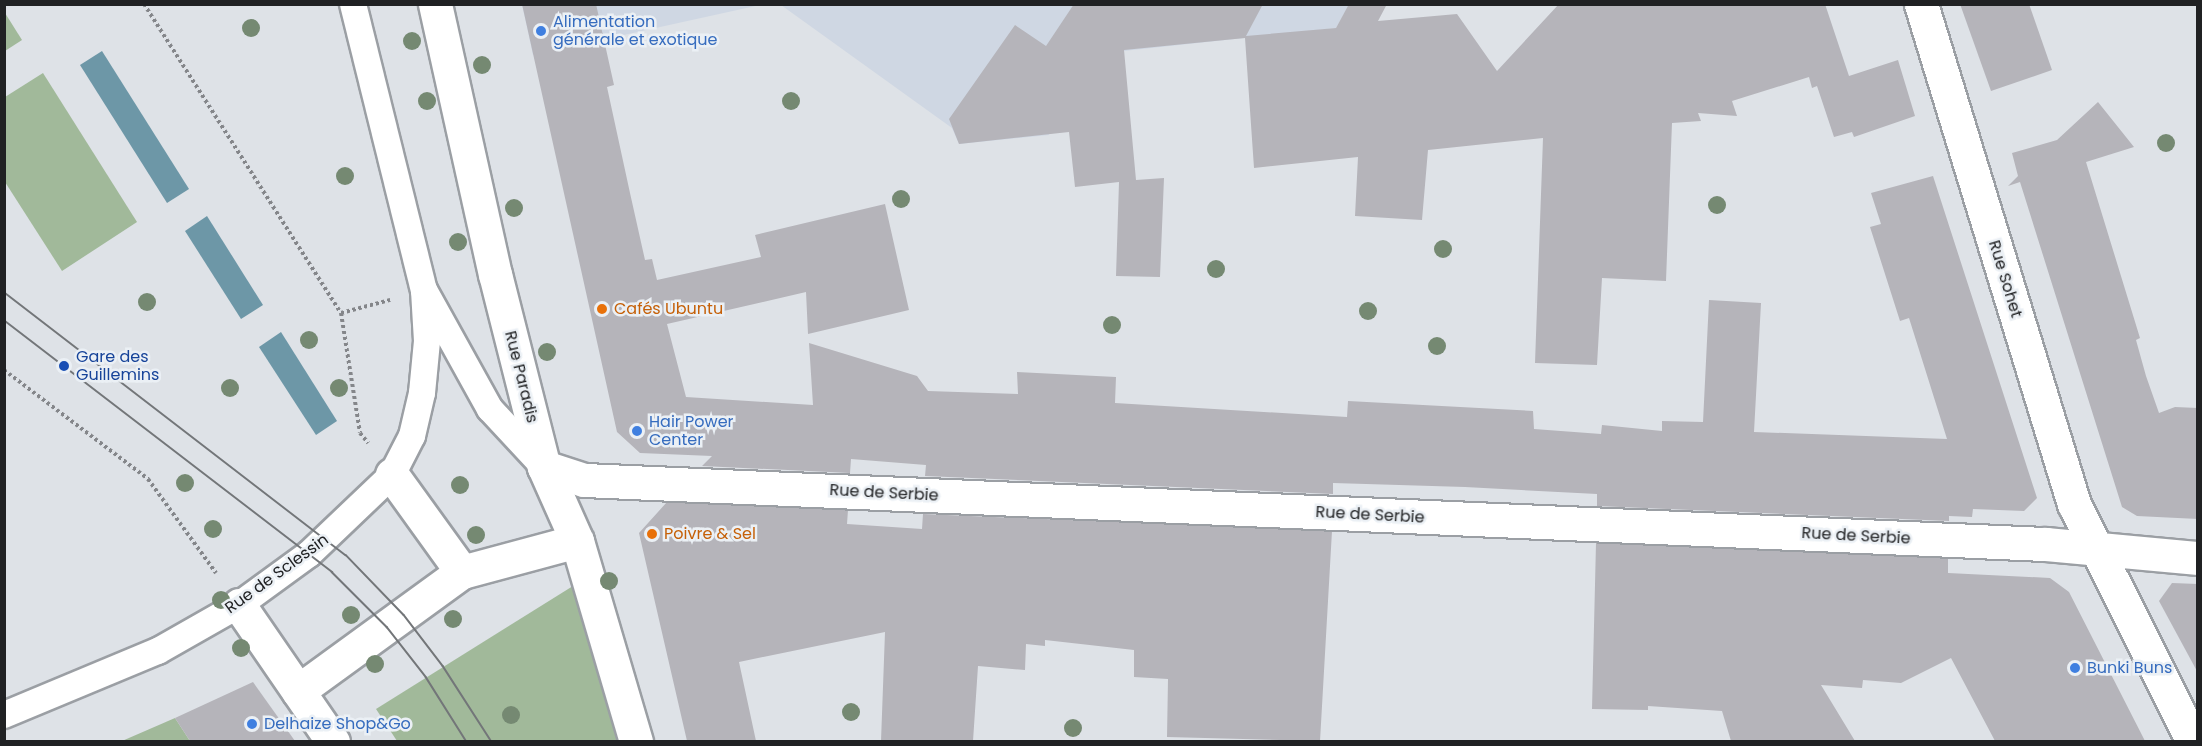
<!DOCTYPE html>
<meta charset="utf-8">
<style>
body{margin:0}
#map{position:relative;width:2202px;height:746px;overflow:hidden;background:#dee2e7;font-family:Poppins,sans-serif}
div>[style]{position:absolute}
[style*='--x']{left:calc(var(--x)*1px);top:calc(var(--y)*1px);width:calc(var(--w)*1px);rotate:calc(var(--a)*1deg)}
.built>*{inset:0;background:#cfd7e3}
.green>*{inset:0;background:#a1b99a}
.water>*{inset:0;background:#6d97a7}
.building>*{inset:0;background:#b5b4ba}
.path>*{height:4px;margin-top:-2px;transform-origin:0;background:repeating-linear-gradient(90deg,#84868a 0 3px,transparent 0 6px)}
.roads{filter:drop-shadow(2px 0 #9b9fa4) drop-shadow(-2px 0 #9b9fa4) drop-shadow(0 2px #9b9fa4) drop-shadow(0 -2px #9b9fa4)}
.lane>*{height:26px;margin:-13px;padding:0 13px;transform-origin:13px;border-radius:13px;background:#fff}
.street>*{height:33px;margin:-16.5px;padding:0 16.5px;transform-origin:16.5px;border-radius:16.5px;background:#fff}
.tram>*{height:1.5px;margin:-0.75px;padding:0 0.75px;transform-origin:0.75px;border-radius:0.75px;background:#737679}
.trees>*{width:18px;height:18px;margin:-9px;border-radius:50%;background:#758972}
.dots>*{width:16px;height:16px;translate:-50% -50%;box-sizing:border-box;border:3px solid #ebf0f5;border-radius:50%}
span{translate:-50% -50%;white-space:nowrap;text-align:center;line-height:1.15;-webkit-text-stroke:5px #ebf0f5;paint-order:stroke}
.shop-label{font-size:16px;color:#366cbe}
.left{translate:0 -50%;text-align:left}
.street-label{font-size:16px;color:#202123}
.food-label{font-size:16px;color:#c56008}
.transit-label{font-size:16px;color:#164399}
.frame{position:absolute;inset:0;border:6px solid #202123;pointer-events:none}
</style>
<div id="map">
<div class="built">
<i style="clip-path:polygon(522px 5px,760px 5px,533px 55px)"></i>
<i style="clip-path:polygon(781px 5px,1349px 5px,1336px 28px,1040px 60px,1049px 135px,959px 144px,952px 128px)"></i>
</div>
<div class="green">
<i style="clip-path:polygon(5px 13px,22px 40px,5px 51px,4px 51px)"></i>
<i style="clip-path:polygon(43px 73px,137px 222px,62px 271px,5px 182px,5px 97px)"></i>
<i style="clip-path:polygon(589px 576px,636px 741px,397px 741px,376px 709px)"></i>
<i style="clip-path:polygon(175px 718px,190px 741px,122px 741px)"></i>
</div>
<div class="water">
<i style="clip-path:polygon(102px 51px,189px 189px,167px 203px,80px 65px)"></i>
<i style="clip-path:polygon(207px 216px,263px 305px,241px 319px,185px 231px)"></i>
<i style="clip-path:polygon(281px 332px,337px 421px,316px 435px,259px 347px)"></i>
</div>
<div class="building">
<i style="clip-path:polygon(522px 4px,596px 4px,614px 85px,607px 87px,630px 193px,645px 260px,652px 259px,657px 280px,761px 257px,755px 235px,885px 204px,909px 310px,808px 334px,806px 292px,667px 324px,686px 397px,813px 405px,809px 343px,917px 376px,928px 391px,1018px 394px,1017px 372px,1116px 377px,1115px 403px,1347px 417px,1348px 401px,1533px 411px,1534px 429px,1601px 434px,1602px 425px,1662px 431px,1662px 421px,1703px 422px,1709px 300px,1761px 303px,1754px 432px,1947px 439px,1909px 318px,1900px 321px,1870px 227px,1881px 224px,1871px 193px,1933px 176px,2037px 498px,2024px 511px,1973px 509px,1972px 517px,1949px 516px,1949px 521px,1597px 506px,1597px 494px,1465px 487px,1333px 483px,1333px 494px,925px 476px,926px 465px,851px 459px,850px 473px,702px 466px,712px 456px,640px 453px,617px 432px)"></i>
<i style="clip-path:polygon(1074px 4px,1263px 4px,1246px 36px,1336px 28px,1349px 4px,1387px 4px,1378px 21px,1457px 14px,1497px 71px,1559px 4px,1825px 4px,1849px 76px,1898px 60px,1915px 116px,1854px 137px,1852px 132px,1834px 137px,1817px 86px,1812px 88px,1809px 77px,1732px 101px,1737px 116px,1698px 113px,1701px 121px,1672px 123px,1666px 281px,1602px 278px,1597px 365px,1535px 363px,1543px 138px,1428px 150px,1422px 220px,1355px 216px,1358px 157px,1254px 168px,1245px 38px,1124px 50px,1136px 180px,1164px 178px,1160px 277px,1116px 276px,1119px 182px,1075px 187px,1069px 132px,959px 144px,949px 119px,1015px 25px,1046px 46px)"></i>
<i style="clip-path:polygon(1960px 4px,2029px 4px,2052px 70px,1991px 91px)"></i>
<i style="clip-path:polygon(2098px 102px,2134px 147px,2086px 162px,2140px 338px,2136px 340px,2146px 376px,2159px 413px,2175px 407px,2198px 408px,2198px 519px,2137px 516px,2122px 507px,2020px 182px,2008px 186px,2018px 176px,2012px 153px,2057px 140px)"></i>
<i style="clip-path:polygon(667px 502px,848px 510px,847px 524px,922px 529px,923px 514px,1332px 531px,1320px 741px,1167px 737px,1168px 679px,1134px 677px,1134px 650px,1045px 640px,1045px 646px,1026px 644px,1025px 670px,978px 666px,973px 741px,881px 741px,885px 632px,739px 662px,756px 741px,687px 741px,639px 533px)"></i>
<i style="clip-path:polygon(1596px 543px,1948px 558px,1948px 573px,2050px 578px,2069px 592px,2145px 741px,1995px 741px,1951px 658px,1901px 683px,1863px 680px,1862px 688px,1821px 685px,1855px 741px,1731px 741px,1722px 711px,1648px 706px,1648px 710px,1592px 709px)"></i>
<i style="clip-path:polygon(2172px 583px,2198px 584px,2198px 673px,2159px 601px)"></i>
<i style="clip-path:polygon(253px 682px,295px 741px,190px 741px,175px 718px)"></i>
</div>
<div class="path">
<i style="--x:144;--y:4;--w:366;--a:57.5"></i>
<i style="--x:341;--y:313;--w:121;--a:81"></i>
<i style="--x:360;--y:433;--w:13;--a:51"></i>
<i style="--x:341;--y:313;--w:51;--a:-14.9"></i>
<i style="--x:4;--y:370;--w:181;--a:37.1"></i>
<i style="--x:148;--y:479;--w:116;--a:54.1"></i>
</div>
<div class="roads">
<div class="lane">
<i style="--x:353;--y:4;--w:295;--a:76.1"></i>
<i style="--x:424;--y:290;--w:136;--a:61"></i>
<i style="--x:490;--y:409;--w:79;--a:47"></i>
<i style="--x:4;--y:715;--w:167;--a:-22.6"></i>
<i style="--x:158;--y:651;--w:93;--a:-29.6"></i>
<i style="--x:239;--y:605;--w:87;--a:-36.1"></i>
<i style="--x:309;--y:554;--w:115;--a:-43.6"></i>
<i style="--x:392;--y:475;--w:44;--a:-62.9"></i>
<i style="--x:412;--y:436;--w:44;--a:-76.9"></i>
<i style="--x:422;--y:393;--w:52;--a:-84.5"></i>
<i style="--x:427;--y:341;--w:51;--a:-93.4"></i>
</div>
<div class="street">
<i style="--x:435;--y:4;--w:277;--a:77.5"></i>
<i style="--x:495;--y:274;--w:199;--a:75.8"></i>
<i style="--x:544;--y:467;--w:81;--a:66"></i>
<i style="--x:577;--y:541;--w:209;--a:73.6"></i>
<i style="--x:1921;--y:4;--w:523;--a:72.99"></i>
<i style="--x:2074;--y:504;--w:266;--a:63.4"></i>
<i style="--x:544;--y:467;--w:42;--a:18"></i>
<i style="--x:584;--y:480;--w:1463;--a:2.51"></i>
<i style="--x:2046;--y:544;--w:153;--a:5.3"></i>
<i style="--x:462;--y:572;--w:119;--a:-15.1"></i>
<i style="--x:239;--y:605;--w:166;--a:55.5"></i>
<i style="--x:298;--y:691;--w:203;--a:-36"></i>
<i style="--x:462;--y:572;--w:120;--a:-125.8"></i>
</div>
</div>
<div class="tram">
<i style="--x:4;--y:292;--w:431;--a:37.6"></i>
<i style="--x:346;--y:555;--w:83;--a:46"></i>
<i style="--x:404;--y:615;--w:64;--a:52.6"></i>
<i style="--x:443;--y:666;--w:90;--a:57.2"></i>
<i style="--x:4;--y:320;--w:414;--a:37.5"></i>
<i style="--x:332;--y:572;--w:78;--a:45"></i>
<i style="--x:387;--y:627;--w:63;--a:52"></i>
<i style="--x:426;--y:677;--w:77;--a:57.8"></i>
</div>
<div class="trees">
<i style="left:251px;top:28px"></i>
<i style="left:412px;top:41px"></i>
<i style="left:482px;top:65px"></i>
<i style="left:427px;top:101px"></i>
<i style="left:791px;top:101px"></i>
<i style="left:2166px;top:143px"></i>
<i style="left:345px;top:176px"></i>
<i style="left:901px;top:199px"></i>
<i style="left:1717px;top:205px"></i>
<i style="left:514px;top:208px"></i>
<i style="left:458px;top:242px"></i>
<i style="left:1443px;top:249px"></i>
<i style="left:1216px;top:269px"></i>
<i style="left:147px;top:302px"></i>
<i style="left:1368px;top:311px"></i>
<i style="left:1112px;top:325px"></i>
<i style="left:309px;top:340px"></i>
<i style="left:1437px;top:346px"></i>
<i style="left:547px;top:352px"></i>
<i style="left:230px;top:388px"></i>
<i style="left:339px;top:388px"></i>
<i style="left:185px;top:483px"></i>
<i style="left:460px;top:485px"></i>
<i style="left:213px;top:529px"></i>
<i style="left:476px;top:535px"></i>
<i style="left:609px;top:581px"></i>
<i style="left:221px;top:600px"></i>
<i style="left:351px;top:615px"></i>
<i style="left:453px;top:619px"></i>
<i style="left:241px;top:648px"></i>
<i style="left:375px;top:664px"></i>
<i style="left:851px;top:712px"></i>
<i style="left:511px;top:715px"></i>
<i style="left:1073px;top:728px"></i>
</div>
<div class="dots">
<i style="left:541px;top:31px;background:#3f7fe0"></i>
<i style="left:602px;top:309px;background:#e8710a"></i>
<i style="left:64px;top:366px;background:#1a4fb4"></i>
<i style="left:637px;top:431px;background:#3f7fe0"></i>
<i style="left:652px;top:534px;background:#e8710a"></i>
<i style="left:2075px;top:668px;background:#3f7fe0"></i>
<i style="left:252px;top:724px;background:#3f7fe0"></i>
</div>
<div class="shop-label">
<span class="left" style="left:553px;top:31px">Alimentation<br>générale et exotique</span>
<span class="left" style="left:649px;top:431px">Hair Power<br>Center</span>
<span class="left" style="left:2087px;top:668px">Bunki Buns</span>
<span class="left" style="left:264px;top:724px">Delhaize Shop&amp;Go</span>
</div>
<div class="street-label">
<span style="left:2005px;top:279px;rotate:73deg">Rue Sohet</span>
<span style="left:521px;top:377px;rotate:76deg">Rue Paradis</span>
<span style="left:884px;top:493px;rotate:3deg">Rue de Serbie</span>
<span style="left:1370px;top:515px;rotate:3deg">Rue de Serbie</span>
<span style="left:1856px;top:536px;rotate:3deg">Rue de Serbie</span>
<span style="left:277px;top:574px;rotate:-36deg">Rue de Sclessin</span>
</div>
<div class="food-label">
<span class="left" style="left:614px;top:309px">Cafés Ubuntu</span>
<span class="left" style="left:664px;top:534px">Poivre &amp; Sel</span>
</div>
<div class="transit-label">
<span class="left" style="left:76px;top:366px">Gare des<br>Guillemins</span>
</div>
<div class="frame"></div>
</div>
